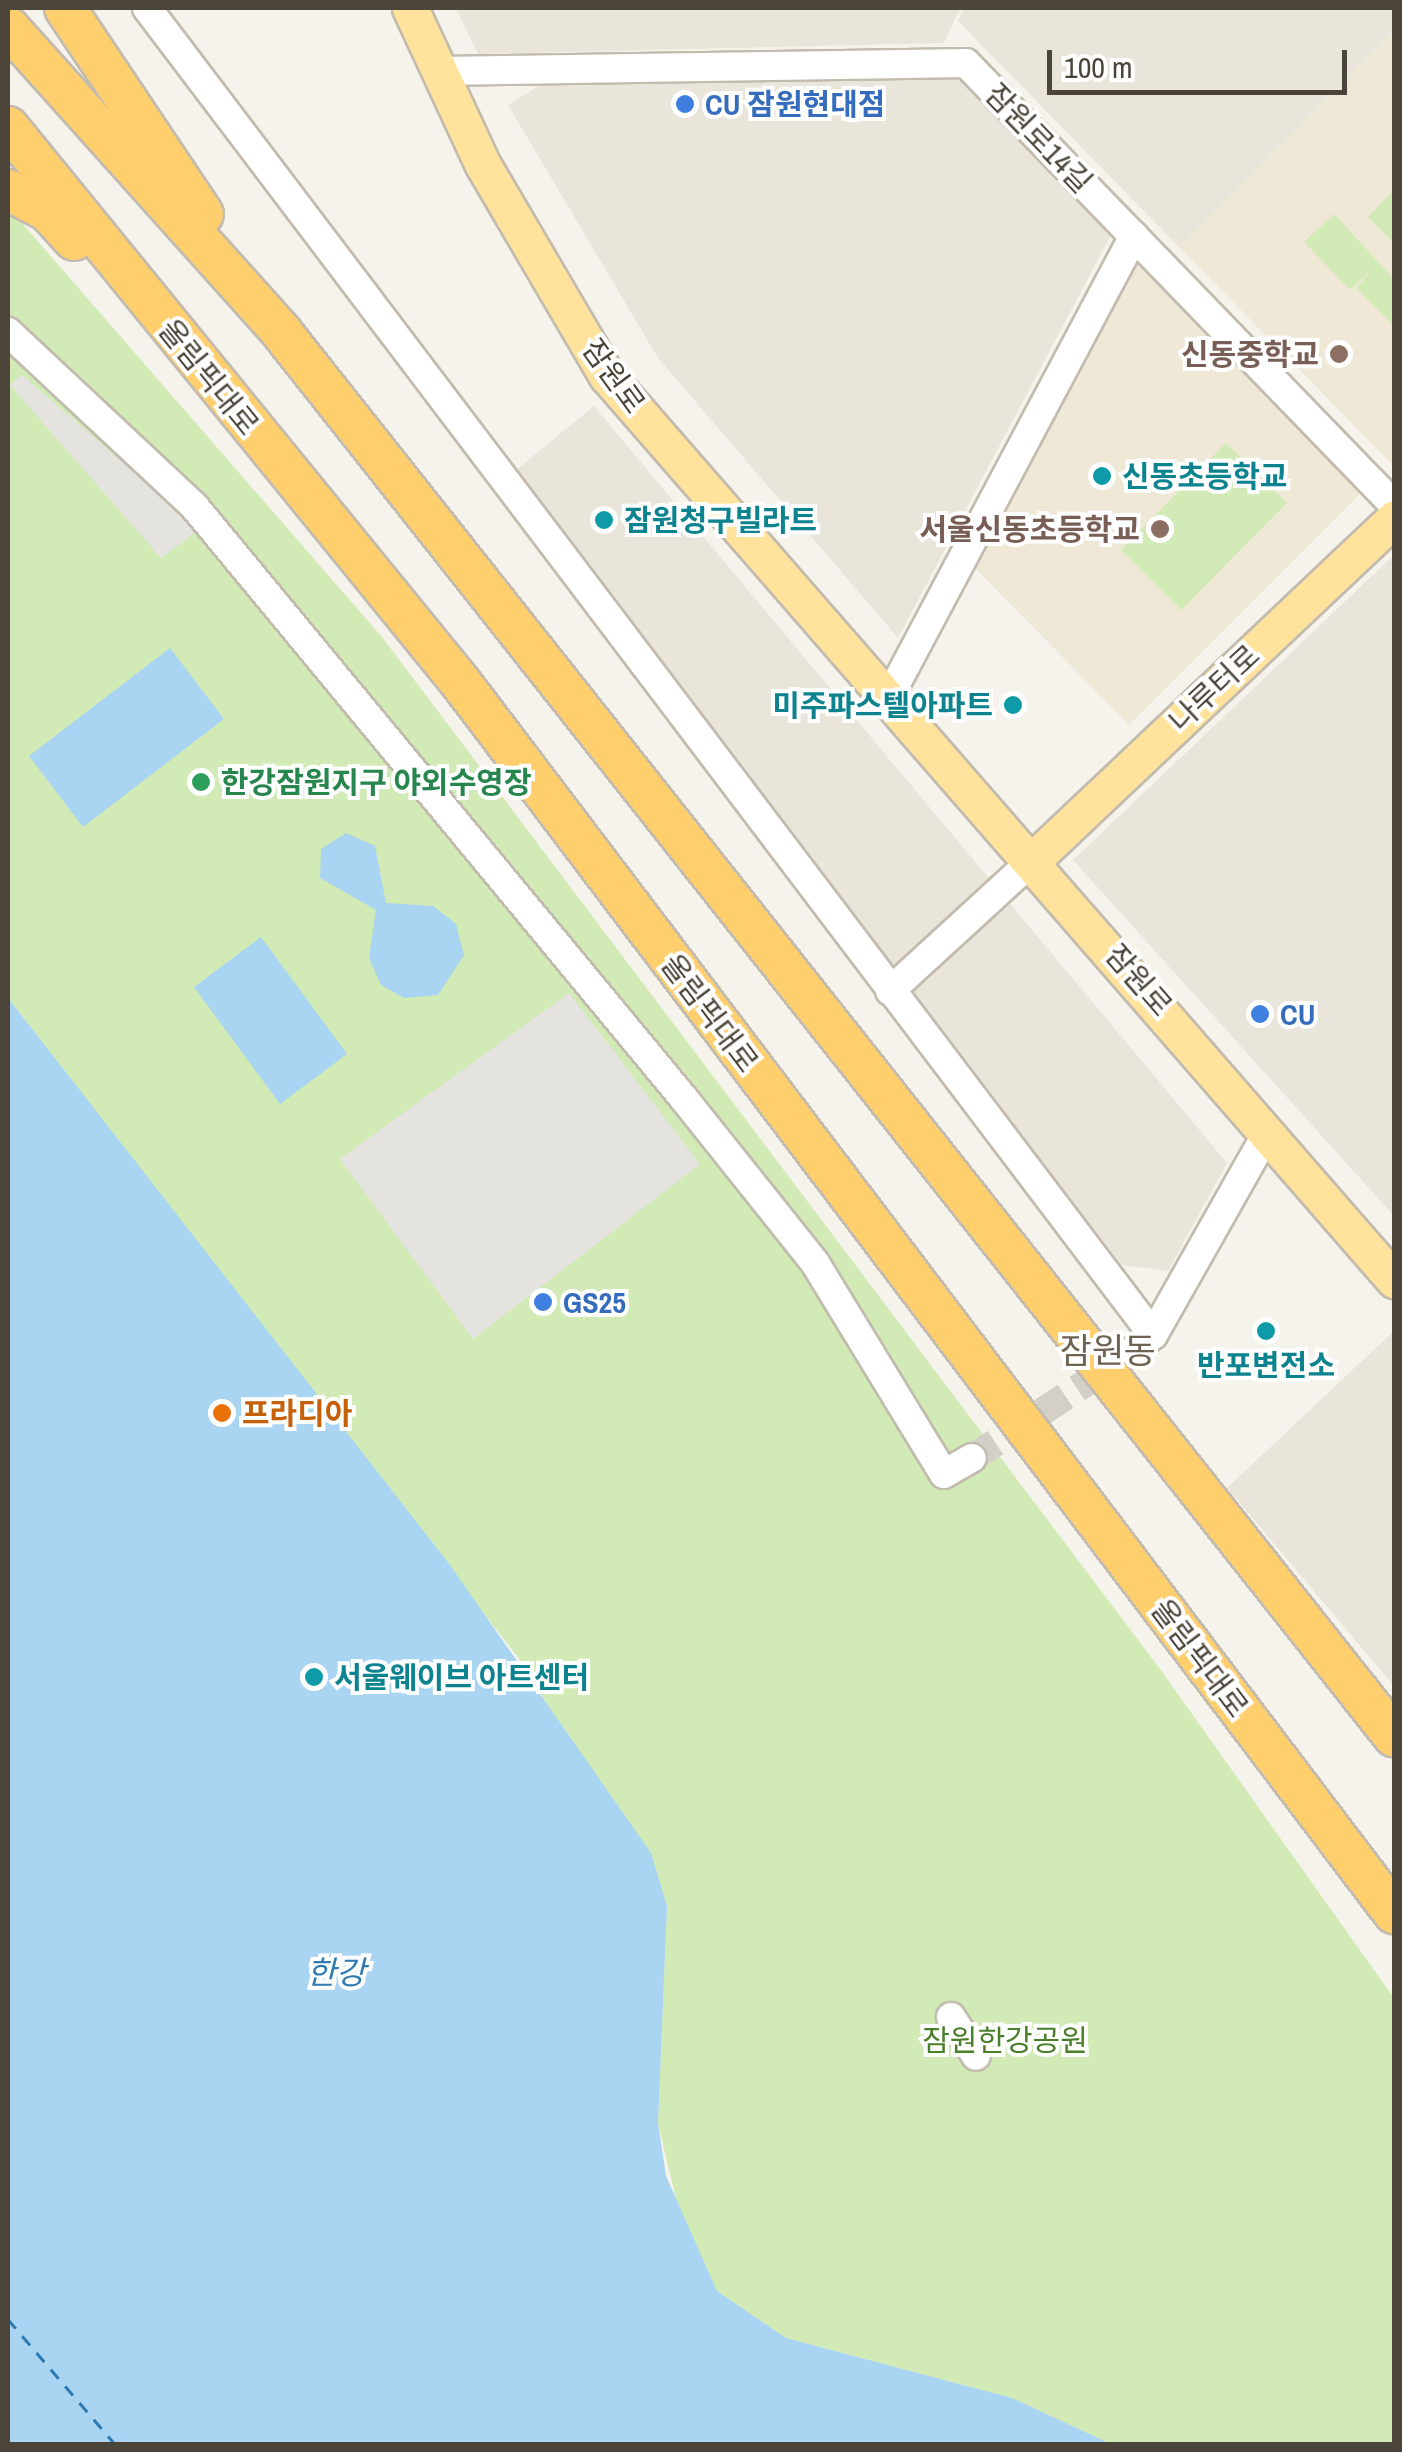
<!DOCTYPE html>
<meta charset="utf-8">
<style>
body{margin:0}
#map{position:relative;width:1402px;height:2452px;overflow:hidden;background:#f6f3ec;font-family:"Archivo Narrow","Noto Sans KR",sans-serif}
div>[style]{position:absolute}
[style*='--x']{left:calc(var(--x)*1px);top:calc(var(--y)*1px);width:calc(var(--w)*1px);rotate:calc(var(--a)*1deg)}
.residential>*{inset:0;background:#eae5da}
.education>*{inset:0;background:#efe8d6}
.green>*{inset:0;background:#d2eab5}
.parking>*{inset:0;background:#e5e3e0}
.water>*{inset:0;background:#a9d4f2}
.ferry>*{height:2.5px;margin-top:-1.25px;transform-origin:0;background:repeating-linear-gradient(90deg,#2e7ab2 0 12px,transparent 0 22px)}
.minor-tunnel>*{height:28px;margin-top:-14px;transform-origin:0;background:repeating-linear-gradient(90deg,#d4d0c8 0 28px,transparent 0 42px)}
.roads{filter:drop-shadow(2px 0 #c2bbae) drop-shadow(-2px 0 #c2bbae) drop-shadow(0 2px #c2bbae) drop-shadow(0 -2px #c2bbae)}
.minor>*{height:28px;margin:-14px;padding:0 14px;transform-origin:14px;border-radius:14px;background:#fff}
.major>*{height:35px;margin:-17.5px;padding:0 17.5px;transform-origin:17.5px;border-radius:17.5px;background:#ffe39c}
.highway>*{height:40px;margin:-20px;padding:0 20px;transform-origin:20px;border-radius:20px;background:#ffcf6e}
.dots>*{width:28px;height:28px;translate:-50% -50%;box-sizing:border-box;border:5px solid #fff;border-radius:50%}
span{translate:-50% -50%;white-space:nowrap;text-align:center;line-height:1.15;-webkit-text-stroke:8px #fff;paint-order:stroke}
.shop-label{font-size:30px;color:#366cbe;font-weight:700}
.left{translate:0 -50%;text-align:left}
.street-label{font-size:30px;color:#4b4439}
.education-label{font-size:30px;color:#785e54;font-weight:700}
.right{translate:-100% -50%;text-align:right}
.culture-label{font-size:30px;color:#0d838f;font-weight:700}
.leisure-label{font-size:30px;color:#27864d;font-weight:700}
.food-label{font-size:30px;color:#c56008;font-weight:700}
.park-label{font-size:30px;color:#4a7f2a}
.water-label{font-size:32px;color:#2e7ab2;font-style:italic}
.quarter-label{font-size:35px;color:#6e6250}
.frame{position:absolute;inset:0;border:10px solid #4b4439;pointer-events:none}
.scale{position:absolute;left:1047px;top:50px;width:300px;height:45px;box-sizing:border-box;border:5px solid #4b4439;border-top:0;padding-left:12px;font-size:30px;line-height:35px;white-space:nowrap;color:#4b4439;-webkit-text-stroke:8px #fff;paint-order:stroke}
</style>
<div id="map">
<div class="residential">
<i style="clip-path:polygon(456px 8px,960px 8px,944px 43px,478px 54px)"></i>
<i style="clip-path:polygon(964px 8px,1394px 8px,1394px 31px,1179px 247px,958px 21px)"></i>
<i style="clip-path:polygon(964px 78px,1113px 231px,898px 638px,658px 358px,508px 105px,545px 82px)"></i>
<i style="clip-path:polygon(594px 406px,1227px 1163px,1168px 1271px,1122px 1265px,622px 623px,516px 470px)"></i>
<i style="clip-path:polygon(1394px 555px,1394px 1216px,1073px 860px)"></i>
<i style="clip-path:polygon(1394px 1331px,1394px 1686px,1227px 1488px)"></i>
</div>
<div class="education">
<i style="clip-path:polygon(1394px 31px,1394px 462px,1392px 464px,1179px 247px)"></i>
<i style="clip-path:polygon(1138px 260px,1364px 490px,1129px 725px,976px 569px)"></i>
</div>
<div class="green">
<i style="clip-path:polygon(1394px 190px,1394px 243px,1368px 217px)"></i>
<i style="clip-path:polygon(8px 207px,382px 637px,1160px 1669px,1394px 1998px,1394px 2444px,1111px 2444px,1012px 2398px,786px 2338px,717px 2291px,684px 2233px,658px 2123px,667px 1906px,523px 1664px,8px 998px)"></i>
<i style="clip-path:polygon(1334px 214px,1394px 279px,1394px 326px,1356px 288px,1373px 268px,1350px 290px,1304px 242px)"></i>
<i style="clip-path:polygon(1226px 443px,1287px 503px,1181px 610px,1121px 550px)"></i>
</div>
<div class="parking">
<i style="clip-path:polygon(22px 375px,188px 519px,197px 531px,161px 558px,10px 385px)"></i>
<i style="clip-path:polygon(569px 993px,700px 1164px,473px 1339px,340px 1159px)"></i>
</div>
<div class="water">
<i style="clip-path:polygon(170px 648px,224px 719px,83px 827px,29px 756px)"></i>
<i style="clip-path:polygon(346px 833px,375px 846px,386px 903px,433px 906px,456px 924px,464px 955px,438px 995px,404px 998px,381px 985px,369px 958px,376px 910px,320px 878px,321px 849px)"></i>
<i style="clip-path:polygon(261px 937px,347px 1054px,280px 1104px,194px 987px)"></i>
<i style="clip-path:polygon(8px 998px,450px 1565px,651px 1853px,667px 1906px,658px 2123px,666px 2176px,717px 2291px,786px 2338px,1012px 2398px,1111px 2444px,8px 2444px)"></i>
</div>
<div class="ferry">
<i style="--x:8;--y:2319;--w:165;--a:49.4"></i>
</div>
<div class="minor-tunnel">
<i style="--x:972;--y:1458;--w:176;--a:-33.4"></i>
</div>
<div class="roads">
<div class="minor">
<i style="--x:147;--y:8;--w:1665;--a:52.83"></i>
<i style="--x:439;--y:71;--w:527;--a:-0.87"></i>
<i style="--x:966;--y:63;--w:615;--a:45.92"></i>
<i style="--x:8;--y:332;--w:255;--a:43.1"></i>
<i style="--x:194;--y:506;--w:771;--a:50.42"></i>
<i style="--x:685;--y:1100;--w:208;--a:51.4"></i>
<i style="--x:815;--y:1263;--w:247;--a:58.6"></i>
<i style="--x:944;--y:1474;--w:32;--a:-30"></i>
<i style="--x:890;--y:695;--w:520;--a:-62.01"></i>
<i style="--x:890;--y:991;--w:195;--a:-42.5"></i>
<i style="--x:1133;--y:1351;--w:26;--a:-39"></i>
<i style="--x:1153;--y:1335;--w:233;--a:-60.5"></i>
<i style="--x:951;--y:2017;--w:46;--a:57.3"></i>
</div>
<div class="major">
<i style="--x:410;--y:8;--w:173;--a:65.1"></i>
<i style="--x:483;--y:165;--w:245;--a:59.6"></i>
<i style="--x:607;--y:376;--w:1199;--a:48.96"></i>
<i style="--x:1034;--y:859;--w:496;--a:-43.4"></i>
</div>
<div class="highway">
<i style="--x:65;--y:8;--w:248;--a:56.2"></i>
<i style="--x:8;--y:27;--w:412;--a:48.1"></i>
<i style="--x:283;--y:334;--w:1789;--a:51.61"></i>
<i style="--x:8;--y:127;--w:717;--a:50.83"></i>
<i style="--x:461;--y:683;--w:1544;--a:52.82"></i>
<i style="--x:8;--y:190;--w:45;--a:27.7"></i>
<i style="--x:48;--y:211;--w:39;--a:48"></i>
</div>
</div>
<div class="dots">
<i style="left:685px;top:104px;background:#3f7fe0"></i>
<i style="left:1339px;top:354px;background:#8d6e63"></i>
<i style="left:1102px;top:476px;background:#0f9aa8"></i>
<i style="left:604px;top:520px;background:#0f9aa8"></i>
<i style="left:1160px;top:529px;background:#8d6e63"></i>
<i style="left:1013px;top:705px;background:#0f9aa8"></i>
<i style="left:201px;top:782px;background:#2e9e5b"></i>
<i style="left:1260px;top:1014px;background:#3f7fe0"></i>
<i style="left:543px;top:1302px;background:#3f7fe0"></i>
<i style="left:1266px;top:1331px;background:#0f9aa8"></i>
<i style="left:222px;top:1413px;background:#e8710a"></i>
<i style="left:314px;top:1677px;background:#0f9aa8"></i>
</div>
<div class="shop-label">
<span class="left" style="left:705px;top:104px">CU 잠원현대점</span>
<span class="left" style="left:1280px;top:1014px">CU</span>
<span class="left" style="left:563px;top:1302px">GS25</span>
</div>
<div class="street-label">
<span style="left:1039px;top:138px;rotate:46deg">잠원로14길</span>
<span style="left:614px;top:376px;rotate:54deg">잠원로</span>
<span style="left:209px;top:377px;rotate:51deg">올림픽대로</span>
<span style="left:1214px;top:688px;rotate:-43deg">나루터로</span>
<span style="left:1139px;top:980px;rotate:49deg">잠원로</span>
<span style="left:710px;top:1013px;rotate:53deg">올림픽대로</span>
<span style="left:1200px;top:1658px;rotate:53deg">올림픽대로</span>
</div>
<div class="education-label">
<span class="right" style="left:1319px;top:354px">신동중학교</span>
<span class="right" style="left:1140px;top:529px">서울신동초등학교</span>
</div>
<div class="culture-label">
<span class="left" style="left:1122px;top:476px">신동초등학교</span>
<span class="left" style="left:624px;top:520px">잠원청구빌라트</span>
<span class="right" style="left:993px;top:705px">미주파스텔아파트</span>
<span style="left:1266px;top:1365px">반포변전소</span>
<span class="left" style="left:334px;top:1677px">서울웨이브 아트센터</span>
</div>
<div class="leisure-label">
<span class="left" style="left:221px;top:782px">한강잠원지구 야외수영장</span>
</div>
<div class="food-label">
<span class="left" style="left:242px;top:1413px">프라디아</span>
</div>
<div class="park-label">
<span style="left:1005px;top:2040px">잠원한강공원</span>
</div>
<div class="water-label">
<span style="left:336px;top:1973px">한강</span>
</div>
<div class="quarter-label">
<span style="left:1108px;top:1351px">잠원동</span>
</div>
<div class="frame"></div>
<div class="scale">100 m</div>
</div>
